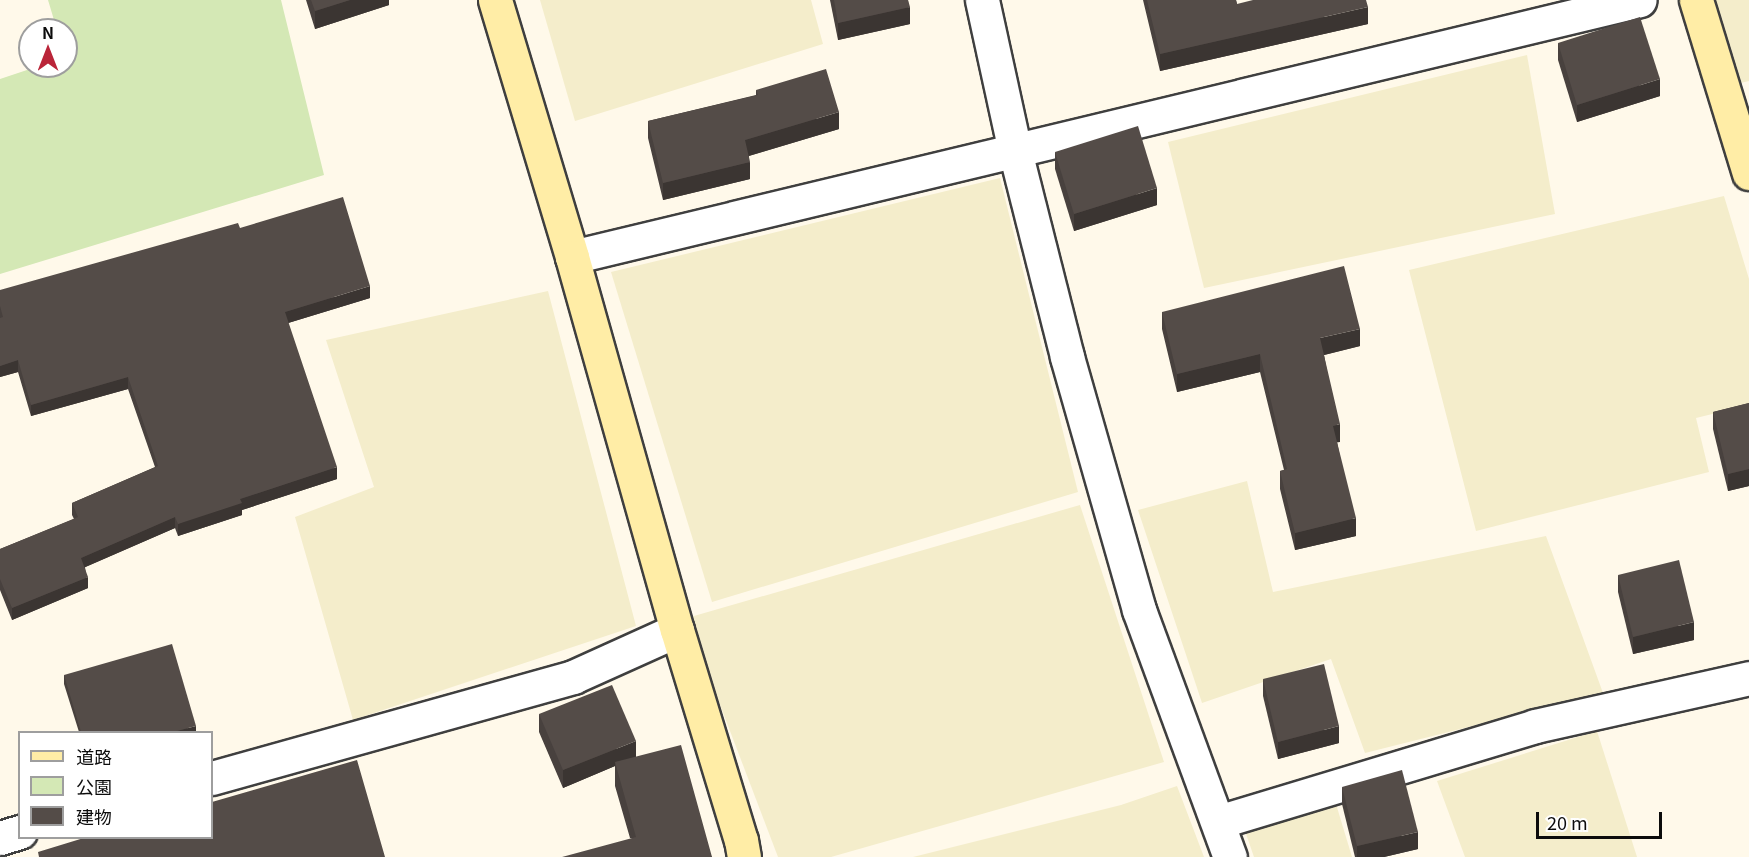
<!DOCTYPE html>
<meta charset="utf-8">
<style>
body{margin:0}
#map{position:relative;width:1749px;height:857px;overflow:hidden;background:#fff9ea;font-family:Georgia,"Noto Sans JP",serif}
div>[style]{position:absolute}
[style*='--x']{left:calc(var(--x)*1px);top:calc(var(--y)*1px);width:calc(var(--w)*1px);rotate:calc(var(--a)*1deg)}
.farmland>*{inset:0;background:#f4edcb}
.green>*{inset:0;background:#d4e8b5}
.roads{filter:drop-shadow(2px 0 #3f3f3f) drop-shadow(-2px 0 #3f3f3f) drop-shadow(0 2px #3f3f3f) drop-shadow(0 -2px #3f3f3f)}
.street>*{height:33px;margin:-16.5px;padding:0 16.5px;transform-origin:16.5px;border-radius:16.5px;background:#fff}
.secondary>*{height:33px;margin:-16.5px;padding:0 16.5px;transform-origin:16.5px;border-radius:16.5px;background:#ffeda6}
.wall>*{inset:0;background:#48413e}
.shaded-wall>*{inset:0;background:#3b3532}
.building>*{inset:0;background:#544c48}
span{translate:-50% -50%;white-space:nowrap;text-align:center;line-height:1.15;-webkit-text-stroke:6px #fff;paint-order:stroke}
.legend{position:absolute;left:18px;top:731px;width:195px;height:108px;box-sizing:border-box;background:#fff;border:2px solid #9e9e9e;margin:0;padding:8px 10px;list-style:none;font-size:18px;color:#0c0c0c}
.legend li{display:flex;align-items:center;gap:12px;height:30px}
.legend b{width:30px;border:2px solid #9e9e9e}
.north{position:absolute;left:18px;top:18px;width:60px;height:60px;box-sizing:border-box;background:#fff;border:2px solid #9e9e9e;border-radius:50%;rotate:0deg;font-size:16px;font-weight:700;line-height:24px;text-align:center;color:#0c0c0c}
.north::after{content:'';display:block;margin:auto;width:21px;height:27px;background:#ba2539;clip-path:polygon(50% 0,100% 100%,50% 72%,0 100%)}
.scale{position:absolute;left:1536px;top:812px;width:126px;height:27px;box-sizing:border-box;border:3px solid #0c0c0c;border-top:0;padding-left:8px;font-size:18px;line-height:21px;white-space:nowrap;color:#0c0c0c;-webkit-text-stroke:4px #fff;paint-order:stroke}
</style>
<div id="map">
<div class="farmland">
<i style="clip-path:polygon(540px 0,811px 0,823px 44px,575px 121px)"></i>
<i style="clip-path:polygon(1696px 0,1749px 0,1749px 81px,1723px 87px)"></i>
<i style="clip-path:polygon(1527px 55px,1555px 214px,1204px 288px,1168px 142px)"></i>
<i style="clip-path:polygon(1000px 178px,1078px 492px,712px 602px,611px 272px)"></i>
<i style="clip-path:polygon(1724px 196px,1749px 279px,1749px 405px,1696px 418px,1709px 472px,1476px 531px,1409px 270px)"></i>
<i style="clip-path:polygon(548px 291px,636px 626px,353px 720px,295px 517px,374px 487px,326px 340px)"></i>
<i style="clip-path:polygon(1247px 481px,1273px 592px,1546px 536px,1603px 693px,1365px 753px,1331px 659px,1202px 703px,1138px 510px)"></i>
<i style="clip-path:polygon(1080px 505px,1164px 762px,831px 857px,778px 857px,687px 618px)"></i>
<i style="clip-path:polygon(1597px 731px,1637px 857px,1465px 857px,1437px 781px)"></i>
<i style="clip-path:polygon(1177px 786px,1204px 857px,913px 857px,1121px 805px)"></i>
<i style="clip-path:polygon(1336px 804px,1352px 857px,1254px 857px,1244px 828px)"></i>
</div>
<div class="green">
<i style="clip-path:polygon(48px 0,281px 0,324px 175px,0 274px,0 79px,39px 66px,66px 66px,66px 30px,57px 30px)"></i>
</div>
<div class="roads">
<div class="street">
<i style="--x:982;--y:0;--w:155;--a:77.7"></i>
<i style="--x:1015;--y:151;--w:212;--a:75.8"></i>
<i style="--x:1067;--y:357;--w:263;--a:74.1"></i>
<i style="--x:1139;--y:610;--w:263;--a:69.8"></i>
<i style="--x:572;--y:257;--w:1098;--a:-13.53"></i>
<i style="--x:212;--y:778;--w:375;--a:-15.6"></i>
<i style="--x:573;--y:677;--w:114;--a:-24.3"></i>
<i style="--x:1218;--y:822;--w:331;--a:-16.8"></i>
<i style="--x:1535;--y:726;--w:219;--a:-12.6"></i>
<i style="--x:0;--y:838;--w:21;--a:-17"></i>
</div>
<div class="secondary">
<i style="--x:495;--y:0;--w:268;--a:73.3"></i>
<i style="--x:572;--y:257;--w:387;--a:74.3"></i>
<i style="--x:677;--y:630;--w:220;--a:73.1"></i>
<i style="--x:741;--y:840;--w:17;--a:80"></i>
<i style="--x:1696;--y:0;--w:181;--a:73"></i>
</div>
</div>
<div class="wall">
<i style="clip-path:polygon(306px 0,391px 0,389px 0,389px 5px,315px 29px)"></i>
<i style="clip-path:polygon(830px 0,908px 0,910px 24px,838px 40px)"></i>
<i style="clip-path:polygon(1143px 0,1236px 0,1237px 4px,1368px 24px,1160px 71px)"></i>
<i style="clip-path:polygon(1558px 43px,1660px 96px,1577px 122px,1558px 60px)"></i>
<i style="clip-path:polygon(756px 90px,839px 129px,749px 156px,750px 179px,663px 200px,648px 138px,648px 121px,756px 95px)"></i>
<i style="clip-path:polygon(1055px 152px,1157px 205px,1074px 231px,1055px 169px)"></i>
<i style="clip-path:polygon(0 290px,370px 298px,288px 323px,337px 479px,242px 510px,242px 515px,178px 536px,175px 528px,85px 567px,88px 588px,12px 620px,0 590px,0 549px,74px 519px,72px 515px,72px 503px,155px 467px,128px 389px,31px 416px,18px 372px,0 377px)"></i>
<i style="clip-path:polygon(1162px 312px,1360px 346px,1324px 355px,1340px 442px,1337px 442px,1356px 536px,1295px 550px,1280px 489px,1280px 471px,1284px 470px,1260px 372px,1177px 392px,1162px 329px)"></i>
<i style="clip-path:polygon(1749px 403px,1749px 486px,1728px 491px,1713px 429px,1713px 412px)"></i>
<i style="clip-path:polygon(1618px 575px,1694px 640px,1633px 654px,1618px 592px)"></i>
<i style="clip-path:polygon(64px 675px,196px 732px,79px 732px,64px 684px)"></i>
<i style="clip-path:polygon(1263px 679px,1339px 743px,1278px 759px,1263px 696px)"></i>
<i style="clip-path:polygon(539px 714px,636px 757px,712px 857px,630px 838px,615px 786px,615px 766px,563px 788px,539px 732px)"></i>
<i style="clip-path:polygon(1342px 787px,1418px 849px,1384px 857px,1355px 857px,1342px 804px)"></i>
</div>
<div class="shaded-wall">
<i style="clip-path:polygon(350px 0,391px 0,389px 0,389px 5px,315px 29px,315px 11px)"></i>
<i style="clip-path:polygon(910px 7px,910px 24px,838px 40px,838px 23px)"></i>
<i style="clip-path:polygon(1368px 7px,1368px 24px,1160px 71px,1160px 54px)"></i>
<i style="clip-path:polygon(1660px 79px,1660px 96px,1577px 122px,1577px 105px)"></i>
<i style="clip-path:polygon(839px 112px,839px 129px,745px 157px,745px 140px)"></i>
<i style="clip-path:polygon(750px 162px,750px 179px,663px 200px,663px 183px)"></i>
<i style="clip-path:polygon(1157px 188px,1157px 205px,1074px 231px,1074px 214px)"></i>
<i style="clip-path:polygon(370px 286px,370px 298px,285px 324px,285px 312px)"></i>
<i style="clip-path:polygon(1360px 329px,1360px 346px,1320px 356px,1320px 338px)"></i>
<i style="clip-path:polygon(1260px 354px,1260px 372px,1177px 392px,1177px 374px)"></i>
<i style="clip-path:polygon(18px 360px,18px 372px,0 377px,0 366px)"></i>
<i style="clip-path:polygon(128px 377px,128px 389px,31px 416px,31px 405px)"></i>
<i style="clip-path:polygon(1340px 424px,1340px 442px,1333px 443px,1333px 426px)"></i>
<i style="clip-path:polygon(337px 467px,337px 479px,242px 510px,242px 515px,178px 536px,178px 524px,240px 499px)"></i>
<i style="clip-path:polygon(1749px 469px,1749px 486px,1728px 491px,1728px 474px)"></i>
<i style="clip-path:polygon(175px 517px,175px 528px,81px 569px,81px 558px)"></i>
<i style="clip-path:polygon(1356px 518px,1356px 536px,1295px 550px,1295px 533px)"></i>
<i style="clip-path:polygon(88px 577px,88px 588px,12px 620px,12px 608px)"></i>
<i style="clip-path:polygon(1694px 622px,1694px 640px,1633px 654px,1633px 637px)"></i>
<i style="clip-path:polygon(196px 726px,196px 732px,173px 732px)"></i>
<i style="clip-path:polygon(1339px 726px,1339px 743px,1278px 759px,1278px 742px)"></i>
<i style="clip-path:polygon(636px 741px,636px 758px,615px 762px,615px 766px,563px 788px,563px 770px)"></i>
<i style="clip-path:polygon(1418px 832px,1418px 849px,1384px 857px,1357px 857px,1357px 846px)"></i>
</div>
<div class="building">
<i style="clip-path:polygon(311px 0,350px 0,315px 11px)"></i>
<i style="clip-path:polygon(834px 0,908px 0,910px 7px,838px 23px)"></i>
<i style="clip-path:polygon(1147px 0,1236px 0,1237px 4px,1253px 0,1366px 0,1368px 7px,1160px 54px)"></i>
<i style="clip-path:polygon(1640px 17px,1660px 79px,1577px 105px,1558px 43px)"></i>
<i style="clip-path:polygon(826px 69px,839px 112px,745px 140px,750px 162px,663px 183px,648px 121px,758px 95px,756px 90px)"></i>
<i style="clip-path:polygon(1138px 126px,1157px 188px,1074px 214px,1055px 152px)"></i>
<i style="clip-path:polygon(343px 197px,370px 286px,285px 312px,337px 467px,240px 499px,242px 503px,178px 524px,175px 517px,81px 558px,88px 577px,12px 608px,0 579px,0 549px,78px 517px,72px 503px,158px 466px,128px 377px,31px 405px,18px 360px,0 366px,0 318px,3px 317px,0 306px,0 290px,238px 223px,240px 228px)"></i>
<i style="clip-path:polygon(1344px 266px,1360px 329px,1320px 338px,1340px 424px,1333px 426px,1356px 518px,1295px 533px,1280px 471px,1287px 469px,1260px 354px,1177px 374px,1162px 312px)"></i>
<i style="clip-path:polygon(1749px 403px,1749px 469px,1728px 474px,1713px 412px)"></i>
<i style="clip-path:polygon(1679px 560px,1694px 622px,1633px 637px,1618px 575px)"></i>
<i style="clip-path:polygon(172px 644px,196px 726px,173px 732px,81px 732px,64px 675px)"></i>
<i style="clip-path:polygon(1324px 664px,1339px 726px,1278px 742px,1263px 679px)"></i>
<i style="clip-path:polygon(612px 685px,636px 741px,563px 770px,539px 714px)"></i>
<i style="clip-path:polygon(681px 745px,712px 857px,562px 857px,636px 837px,615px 762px)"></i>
<i style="clip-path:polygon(357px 760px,385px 857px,39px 857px,38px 852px,87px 837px,212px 837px,212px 802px)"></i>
<i style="clip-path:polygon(1402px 770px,1418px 832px,1357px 846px,1342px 787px)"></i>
</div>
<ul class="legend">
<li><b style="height:8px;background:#ffeda6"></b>道路</li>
<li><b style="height:16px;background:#d4e8b5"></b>公園</li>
<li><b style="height:16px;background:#544c48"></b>建物</li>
</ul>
<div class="north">N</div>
<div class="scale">20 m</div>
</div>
